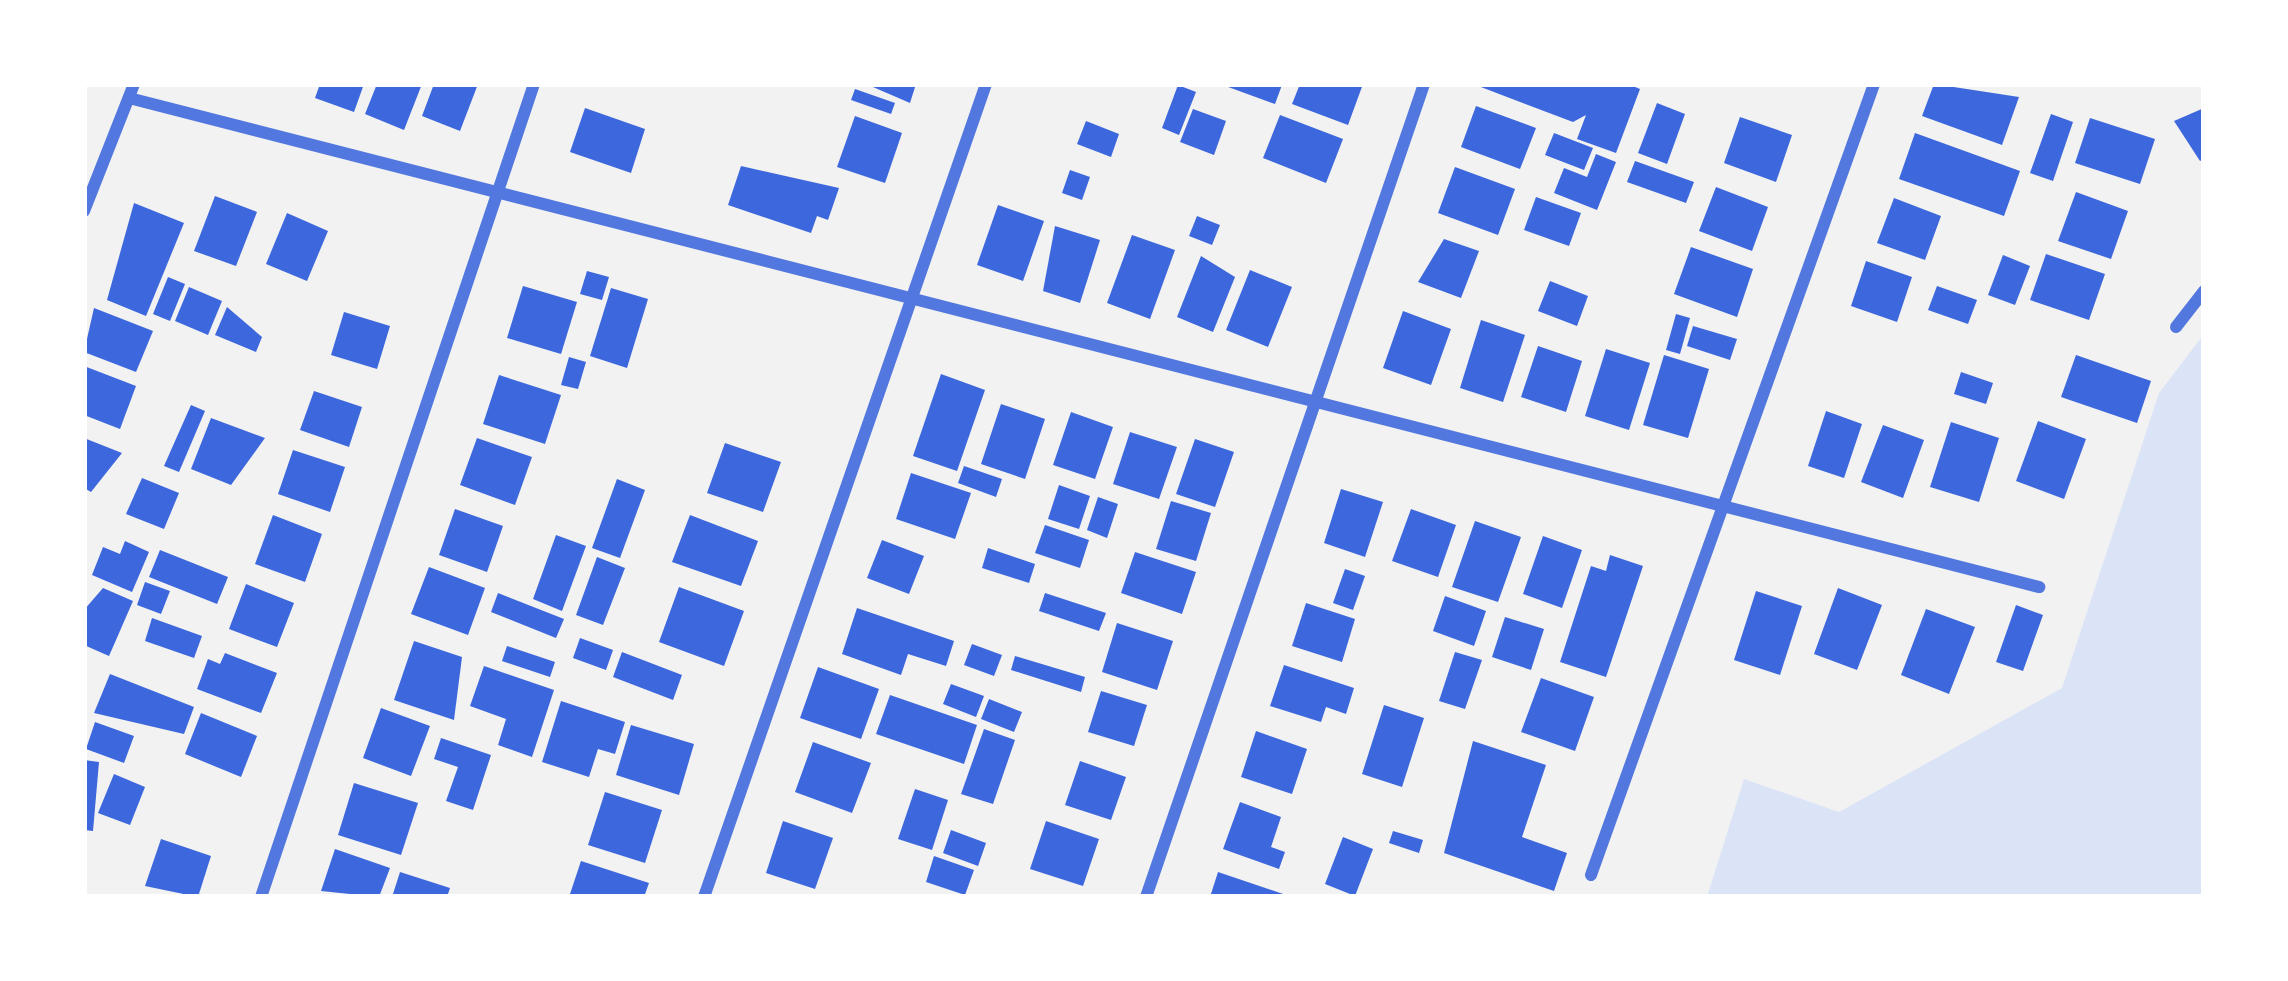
<!DOCTYPE html>
<style>
body{margin:0}
#map{position:relative;width:2288px;height:981px;overflow:hidden;background:#f2f2f2;font-family:Arial,sans-serif}
div>[style]{position:absolute}
[style*='--x']{left:calc(var(--x)*1px);top:calc(var(--y)*1px);width:calc(var(--w)*1px);rotate:calc(var(--a)*1deg)}
.green>*{inset:0;background:#dbe4f7}
.building>*{inset:0;background:#3d67dc}
.minor>*{height:12px;margin:-6px;padding:0 6px;transform-origin:6px;border-radius:6px;background:#5277de}
span{translate:-50% -50%;white-space:nowrap;text-align:center;line-height:1.15;-webkit-text-stroke:12px #fff;paint-order:stroke}
.frame{position:absolute;inset:0;border:87px solid #fff;pointer-events:none}
</style>
<div id="map">
<div class="green">
<i style="clip-path:polygon(2204px 334px,2204px 897px,1707px 897px,1744px 779px,1839px 812px,2062px 688px,2159px 393px)"></i>
</div>
<div class="building">
<i style="clip-path:polygon(320px 84px,364px 84px,354px 112px,315px 98px)"></i>
<i style="clip-path:polygon(377px 84px,422px 84px,404px 130px,365px 114px)"></i>
<i style="clip-path:polygon(434px 84px,478px 84px,460px 131px,422px 116px)"></i>
<i style="clip-path:polygon(866px 84px,916px 84px,910px 103px)"></i>
<i style="clip-path:polygon(1220px 84px,1279px 84px,1282px 85px,1275px 104px)"></i>
<i style="clip-path:polygon(1300px 84px,1363px 84px,1348px 125px,1292px 104px)"></i>
<i style="clip-path:polygon(1473px 84px,1628px 84px,1640px 89px,1616px 153px,1577px 139px,1586px 115px,1573px 122px)"></i>
<i style="clip-path:polygon(1934px 84px,2019px 97px,2002px 145px,1922px 116px)"></i>
<i style="clip-path:polygon(1178px 85px,1196px 92px,1179px 135px,1162px 128px)"></i>
<i style="clip-path:polygon(855px 89px,895px 103px,891px 114px,851px 100px)"></i>
<i style="clip-path:polygon(1657px 103px,1685px 114px,1667px 164px,1638px 153px)"></i>
<i style="clip-path:polygon(1476px 106px,1536px 128px,1520px 169px,1461px 147px)"></i>
<i style="clip-path:polygon(585px 108px,645px 129px,631px 173px,570px 152px)"></i>
<i style="clip-path:polygon(2204px 108px,2204px 159px,2200px 161px,2174px 121px)"></i>
<i style="clip-path:polygon(1193px 109px,1226px 121px,1214px 155px,1180px 142px)"></i>
<i style="clip-path:polygon(2051px 114px,2073px 122px,2053px 181px,2030px 173px)"></i>
<i style="clip-path:polygon(1280px 115px,1343px 139px,1326px 183px,1263px 158px)"></i>
<i style="clip-path:polygon(855px 116px,902px 133px,885px 183px,837px 167px)"></i>
<i style="clip-path:polygon(1740px 117px,1792px 135px,1776px 182px,1724px 163px)"></i>
<i style="clip-path:polygon(2090px 118px,2155px 139px,2140px 184px,2075px 163px)"></i>
<i style="clip-path:polygon(1086px 121px,1119px 134px,1111px 157px,1077px 144px)"></i>
<i style="clip-path:polygon(1554px 133px,1593px 148px,1584px 170px,1545px 155px)"></i>
<i style="clip-path:polygon(1915px 133px,2020px 171px,2004px 216px,1899px 179px)"></i>
<i style="clip-path:polygon(1596px 154px,1616px 162px,1597px 210px,1554px 193px,1564px 168px,1587px 177px)"></i>
<i style="clip-path:polygon(1635px 161px,1694px 182px,1686px 203px,1627px 182px)"></i>
<i style="clip-path:polygon(741px 166px,839px 188px,828px 220px,817px 216px,811px 233px,728px 205px)"></i>
<i style="clip-path:polygon(1455px 167px,1515px 189px,1498px 235px,1438px 213px)"></i>
<i style="clip-path:polygon(1070px 170px,1090px 177px,1082px 200px,1062px 193px)"></i>
<i style="clip-path:polygon(1716px 187px,1768px 207px,1752px 251px,1699px 231px)"></i>
<i style="clip-path:polygon(2076px 192px,2128px 211px,2111px 259px,2058px 241px)"></i>
<i style="clip-path:polygon(215px 196px,257px 212px,236px 266px,194px 251px)"></i>
<i style="clip-path:polygon(1536px 197px,1581px 213px,1569px 246px,1524px 230px)"></i>
<i style="clip-path:polygon(1894px 198px,1941px 216px,1925px 260px,1877px 243px)"></i>
<i style="clip-path:polygon(134px 203px,184px 223px,146px 316px,107px 300px)"></i>
<i style="clip-path:polygon(998px 205px,1044px 221px,1023px 281px,977px 265px)"></i>
<i style="clip-path:polygon(287px 213px,328px 231px,307px 281px,266px 264px)"></i>
<i style="clip-path:polygon(1197px 216px,1220px 225px,1212px 245px,1189px 236px)"></i>
<i style="clip-path:polygon(1055px 226px,1100px 240px,1080px 303px,1043px 291px)"></i>
<i style="clip-path:polygon(1132px 235px,1175px 250px,1150px 319px,1107px 303px)"></i>
<i style="clip-path:polygon(1444px 239px,1479px 251px,1461px 298px,1418px 282px)"></i>
<i style="clip-path:polygon(1691px 247px,1753px 269px,1737px 317px,1674px 294px)"></i>
<i style="clip-path:polygon(2046px 254px,2105px 274px,2089px 320px,2030px 300px)"></i>
<i style="clip-path:polygon(2003px 255px,2030px 266px,2015px 305px,1988px 295px)"></i>
<i style="clip-path:polygon(1201px 256px,1235px 277px,1213px 332px,1177px 317px)"></i>
<i style="clip-path:polygon(1866px 261px,1912px 277px,1897px 322px,1851px 306px)"></i>
<i style="clip-path:polygon(1250px 270px,1292px 287px,1268px 347px,1226px 330px)"></i>
<i style="clip-path:polygon(587px 271px,609px 277px,602px 300px,580px 294px)"></i>
<i style="clip-path:polygon(168px 277px,185px 284px,170px 321px,153px 314px)"></i>
<i style="clip-path:polygon(1550px 281px,1588px 296px,1577px 326px,1538px 311px)"></i>
<i style="clip-path:polygon(523px 286px,577px 302px,561px 354px,507px 338px)"></i>
<i style="clip-path:polygon(1937px 286px,1977px 300px,1968px 324px,1928px 310px)"></i>
<i style="clip-path:polygon(189px 287px,222px 301px,208px 335px,175px 321px)"></i>
<i style="clip-path:polygon(611px 288px,648px 299px,627px 368px,590px 356px)"></i>
<i style="clip-path:polygon(227px 307px,262px 337px,256px 352px,215px 335px)"></i>
<i style="clip-path:polygon(94px 308px,153px 331px,136px 372px,84px 352px)"></i>
<i style="clip-path:polygon(1403px 311px,1451px 329px,1431px 385px,1383px 368px)"></i>
<i style="clip-path:polygon(344px 312px,390px 326px,377px 369px,331px 355px)"></i>
<i style="clip-path:polygon(1676px 314px,1690px 318px,1680px 354px,1666px 350px)"></i>
<i style="clip-path:polygon(1481px 320px,1525px 335px,1503px 402px,1460px 388px)"></i>
<i style="clip-path:polygon(1693px 326px,1737px 339px,1730px 360px,1687px 346px)"></i>
<i style="clip-path:polygon(1538px 346px,1582px 361px,1566px 412px,1521px 397px)"></i>
<i style="clip-path:polygon(1606px 349px,1650px 363px,1629px 430px,1585px 416px)"></i>
<i style="clip-path:polygon(1664px 355px,1709px 369px,1688px 438px,1643px 425px)"></i>
<i style="clip-path:polygon(2076px 355px,2151px 381px,2137px 423px,2061px 397px)"></i>
<i style="clip-path:polygon(569px 357px,586px 362px,578px 389px,561px 385px)"></i>
<i style="clip-path:polygon(84px 366px,136px 386px,120px 429px,84px 415px)"></i>
<i style="clip-path:polygon(1961px 372px,1993px 383px,1986px 404px,1954px 394px)"></i>
<i style="clip-path:polygon(941px 374px,985px 390px,957px 471px,913px 456px)"></i>
<i style="clip-path:polygon(499px 375px,561px 395px,545px 444px,483px 424px)"></i>
<i style="clip-path:polygon(314px 391px,362px 407px,349px 447px,300px 430px)"></i>
<i style="clip-path:polygon(1001px 404px,1045px 419px,1025px 479px,981px 464px)"></i>
<i style="clip-path:polygon(191px 405px,205px 411px,179px 472px,164px 466px)"></i>
<i style="clip-path:polygon(1826px 411px,1862px 424px,1844px 478px,1808px 466px)"></i>
<i style="clip-path:polygon(1071px 412px,1113px 427px,1095px 479px,1053px 465px)"></i>
<i style="clip-path:polygon(211px 418px,265px 438px,231px 485px,191px 469px)"></i>
<i style="clip-path:polygon(2038px 421px,2086px 439px,2064px 499px,2016px 481px)"></i>
<i style="clip-path:polygon(1951px 422px,1999px 438px,1979px 502px,1930px 487px)"></i>
<i style="clip-path:polygon(1883px 425px,1924px 440px,1903px 498px,1861px 482px)"></i>
<i style="clip-path:polygon(1130px 432px,1177px 447px,1159px 499px,1113px 484px)"></i>
<i style="clip-path:polygon(84px 438px,122px 453px,91px 492px,84px 488px)"></i>
<i style="clip-path:polygon(477px 438px,532px 457px,515px 505px,460px 485px)"></i>
<i style="clip-path:polygon(1195px 439px,1234px 452px,1215px 507px,1176px 494px)"></i>
<i style="clip-path:polygon(725px 443px,781px 462px,763px 512px,707px 493px)"></i>
<i style="clip-path:polygon(293px 450px,345px 467px,330px 512px,278px 494px)"></i>
<i style="clip-path:polygon(964px 466px,1002px 479px,996px 497px,958px 483px)"></i>
<i style="clip-path:polygon(911px 473px,971px 493px,955px 539px,896px 519px)"></i>
<i style="clip-path:polygon(142px 478px,179px 493px,164px 529px,126px 514px)"></i>
<i style="clip-path:polygon(617px 479px,645px 490px,620px 558px,592px 548px)"></i>
<i style="clip-path:polygon(1059px 485px,1090px 496px,1079px 529px,1048px 519px)"></i>
<i style="clip-path:polygon(1341px 489px,1383px 502px,1365px 557px,1324px 543px)"></i>
<i style="clip-path:polygon(1098px 497px,1118px 504px,1107px 538px,1087px 530px)"></i>
<i style="clip-path:polygon(1171px 501px,1211px 513px,1196px 561px,1156px 549px)"></i>
<i style="clip-path:polygon(455px 509px,503px 526px,487px 572px,439px 555px)"></i>
<i style="clip-path:polygon(1411px 509px,1456px 525px,1438px 577px,1392px 561px)"></i>
<i style="clip-path:polygon(273px 515px,322px 534px,305px 582px,255px 564px)"></i>
<i style="clip-path:polygon(690px 515px,758px 541px,741px 586px,672px 562px)"></i>
<i style="clip-path:polygon(1475px 521px,1521px 537px,1498px 602px,1452px 587px)"></i>
<i style="clip-path:polygon(1045px 525px,1089px 540px,1080px 568px,1035px 553px)"></i>
<i style="clip-path:polygon(556px 535px,586px 546px,562px 611px,533px 599px)"></i>
<i style="clip-path:polygon(1543px 536px,1582px 550px,1562px 608px,1523px 594px)"></i>
<i style="clip-path:polygon(882px 540px,924px 556px,909px 594px,867px 578px)"></i>
<i style="clip-path:polygon(125px 541px,149px 552px,132px 592px,92px 575px,103px 547px,120px 554px)"></i>
<i style="clip-path:polygon(988px 548px,1035px 564px,1029px 583px,982px 568px)"></i>
<i style="clip-path:polygon(160px 550px,228px 577px,217px 604px,149px 577px)"></i>
<i style="clip-path:polygon(1135px 552px,1196px 572px,1182px 614px,1121px 593px)"></i>
<i style="clip-path:polygon(1610px 555px,1643px 566px,1606px 677px,1560px 662px,1591px 566px,1606px 571px)"></i>
<i style="clip-path:polygon(597px 557px,625px 568px,603px 625px,576px 615px)"></i>
<i style="clip-path:polygon(429px 567px,485px 588px,468px 635px,411px 614px)"></i>
<i style="clip-path:polygon(1345px 569px,1365px 576px,1353px 610px,1333px 603px)"></i>
<i style="clip-path:polygon(145px 582px,170px 591px,161px 614px,137px 605px)"></i>
<i style="clip-path:polygon(246px 584px,294px 603px,277px 647px,229px 629px)"></i>
<i style="clip-path:polygon(679px 587px,744px 611px,724px 666px,659px 642px)"></i>
<i style="clip-path:polygon(103px 588px,133px 601px,109px 656px,84px 645px,84px 610px)"></i>
<i style="clip-path:polygon(1838px 588px,1882px 605px,1857px 670px,1814px 654px)"></i>
<i style="clip-path:polygon(1756px 591px,1802px 606px,1780px 675px,1734px 660px)"></i>
<i style="clip-path:polygon(498px 593px,564px 619px,556px 638px,491px 612px)"></i>
<i style="clip-path:polygon(1045px 593px,1106px 613px,1099px 631px,1039px 611px)"></i>
<i style="clip-path:polygon(1445px 596px,1486px 611px,1474px 646px,1433px 631px)"></i>
<i style="clip-path:polygon(1306px 603px,1355px 619px,1342px 662px,1292px 646px)"></i>
<i style="clip-path:polygon(2016px 605px,2043px 615px,2023px 671px,1996px 662px)"></i>
<i style="clip-path:polygon(857px 608px,954px 641px,946px 666px,908px 654px,901px 675px,842px 654px)"></i>
<i style="clip-path:polygon(1926px 609px,1975px 627px,1949px 694px,1901px 675px)"></i>
<i style="clip-path:polygon(1505px 617px,1544px 629px,1531px 670px,1492px 657px)"></i>
<i style="clip-path:polygon(152px 618px,202px 636px,194px 658px,145px 641px)"></i>
<i style="clip-path:polygon(1117px 623px,1173px 641px,1157px 690px,1102px 672px)"></i>
<i style="clip-path:polygon(580px 638px,613px 650px,606px 670px,573px 658px)"></i>
<i style="clip-path:polygon(414px 641px,462px 657px,454px 720px,394px 700px)"></i>
<i style="clip-path:polygon(972px 644px,1002px 655px,994px 676px,964px 665px)"></i>
<i style="clip-path:polygon(507px 646px,555px 662px,550px 677px,502px 661px)"></i>
<i style="clip-path:polygon(622px 652px,682px 675px,673px 700px,613px 677px)"></i>
<i style="clip-path:polygon(1455px 652px,1482px 660px,1465px 709px,1439px 701px)"></i>
<i style="clip-path:polygon(225px 653px,277px 673px,261px 713px,197px 689px,208px 659px,220px 664px)"></i>
<i style="clip-path:polygon(1015px 656px,1085px 677px,1081px 692px,1011px 670px)"></i>
<i style="clip-path:polygon(1284px 665px,1354px 688px,1346px 714px,1326px 707px,1321px 722px,1270px 706px)"></i>
<i style="clip-path:polygon(484px 666px,554px 690px,532px 757px,498px 745px,506px 719px,470px 706px)"></i>
<i style="clip-path:polygon(818px 667px,879px 689px,861px 739px,800px 718px)"></i>
<i style="clip-path:polygon(110px 674px,194px 707px,184px 734px,94px 713px)"></i>
<i style="clip-path:polygon(1541px 678px,1594px 697px,1575px 751px,1521px 732px)"></i>
<i style="clip-path:polygon(951px 684px,984px 696px,976px 717px,943px 704px)"></i>
<i style="clip-path:polygon(1101px 691px,1147px 705px,1134px 746px,1088px 732px)"></i>
<i style="clip-path:polygon(890px 695px,977px 725px,964px 764px,876px 734px)"></i>
<i style="clip-path:polygon(989px 699px,1022px 712px,1014px 732px,981px 719px)"></i>
<i style="clip-path:polygon(561px 701px,625px 722px,615px 754px,598px 749px,589px 777px,542px 762px)"></i>
<i style="clip-path:polygon(1384px 705px,1424px 718px,1402px 787px,1362px 774px)"></i>
<i style="clip-path:polygon(381px 708px,430px 726px,411px 776px,363px 758px)"></i>
<i style="clip-path:polygon(201px 713px,257px 736px,241px 777px,185px 754px)"></i>
<i style="clip-path:polygon(95px 722px,134px 736px,124px 763px,86px 749px)"></i>
<i style="clip-path:polygon(631px 725px,694px 744px,679px 795px,616px 775px)"></i>
<i style="clip-path:polygon(984px 729px,1015px 740px,993px 804px,961px 794px)"></i>
<i style="clip-path:polygon(1256px 731px,1307px 749px,1292px 794px,1241px 777px)"></i>
<i style="clip-path:polygon(441px 738px,491px 755px,473px 810px,446px 801px,458px 767px,434px 759px)"></i>
<i style="clip-path:polygon(1473px 741px,1546px 765px,1522px 837px,1567px 853px,1554px 891px,1444px 853px)"></i>
<i style="clip-path:polygon(813px 742px,871px 763px,852px 813px,795px 792px)"></i>
<i style="clip-path:polygon(84px 760px,99px 762px,93px 831px,84px 830px)"></i>
<i style="clip-path:polygon(1080px 761px,1126px 777px,1111px 820px,1065px 805px)"></i>
<i style="clip-path:polygon(114px 774px,145px 787px,130px 825px,98px 813px)"></i>
<i style="clip-path:polygon(354px 783px,418px 803px,401px 855px,338px 835px)"></i>
<i style="clip-path:polygon(915px 789px,948px 800px,932px 850px,898px 839px)"></i>
<i style="clip-path:polygon(605px 792px,662px 810px,645px 863px,588px 845px)"></i>
<i style="clip-path:polygon(1240px 802px,1281px 817px,1271px 847px,1285px 852px,1279px 869px,1223px 849px)"></i>
<i style="clip-path:polygon(783px 821px,833px 838px,815px 889px,766px 873px)"></i>
<i style="clip-path:polygon(1046px 821px,1099px 839px,1083px 886px,1030px 869px)"></i>
<i style="clip-path:polygon(951px 830px,986px 843px,978px 866px,943px 853px)"></i>
<i style="clip-path:polygon(1393px 831px,1423px 840px,1419px 853px,1389px 843px)"></i>
<i style="clip-path:polygon(1343px 837px,1373px 849px,1355px 896px,1325px 884px)"></i>
<i style="clip-path:polygon(161px 839px,211px 856px,198px 897px,145px 886px)"></i>
<i style="clip-path:polygon(335px 849px,390px 868px,379px 897px,321px 891px)"></i>
<i style="clip-path:polygon(934px 856px,974px 870px,965px 895px,926px 882px)"></i>
<i style="clip-path:polygon(581px 861px,649px 883px,644px 897px,569px 897px)"></i>
<i style="clip-path:polygon(400px 872px,450px 888px,447px 897px,392px 897px)"></i>
<i style="clip-path:polygon(1218px 872px,1289px 896px,1289px 897px,1210px 897px)"></i>
</div>
<div class="minor">
<i style="--x:129;--y:98;--w:1972;--a:14.36"></i>
<i style="--x:84;--y:211;--w:136;--a:-68.5"></i>
<i style="--x:2176;--y:327;--w:46;--a:-52.1"></i>
<i style="--x:1591;--y:875;--w:840;--a:-70.31"></i>
<i style="--x:261;--y:897;--w:858;--a:-71.44"></i>
<i style="--x:704;--y:897;--w:861;--a:-70.87"></i>
<i style="--x:1146;--y:897;--w:859;--a:-71.12"></i>
</div>
<div class="frame"></div>
</div>
